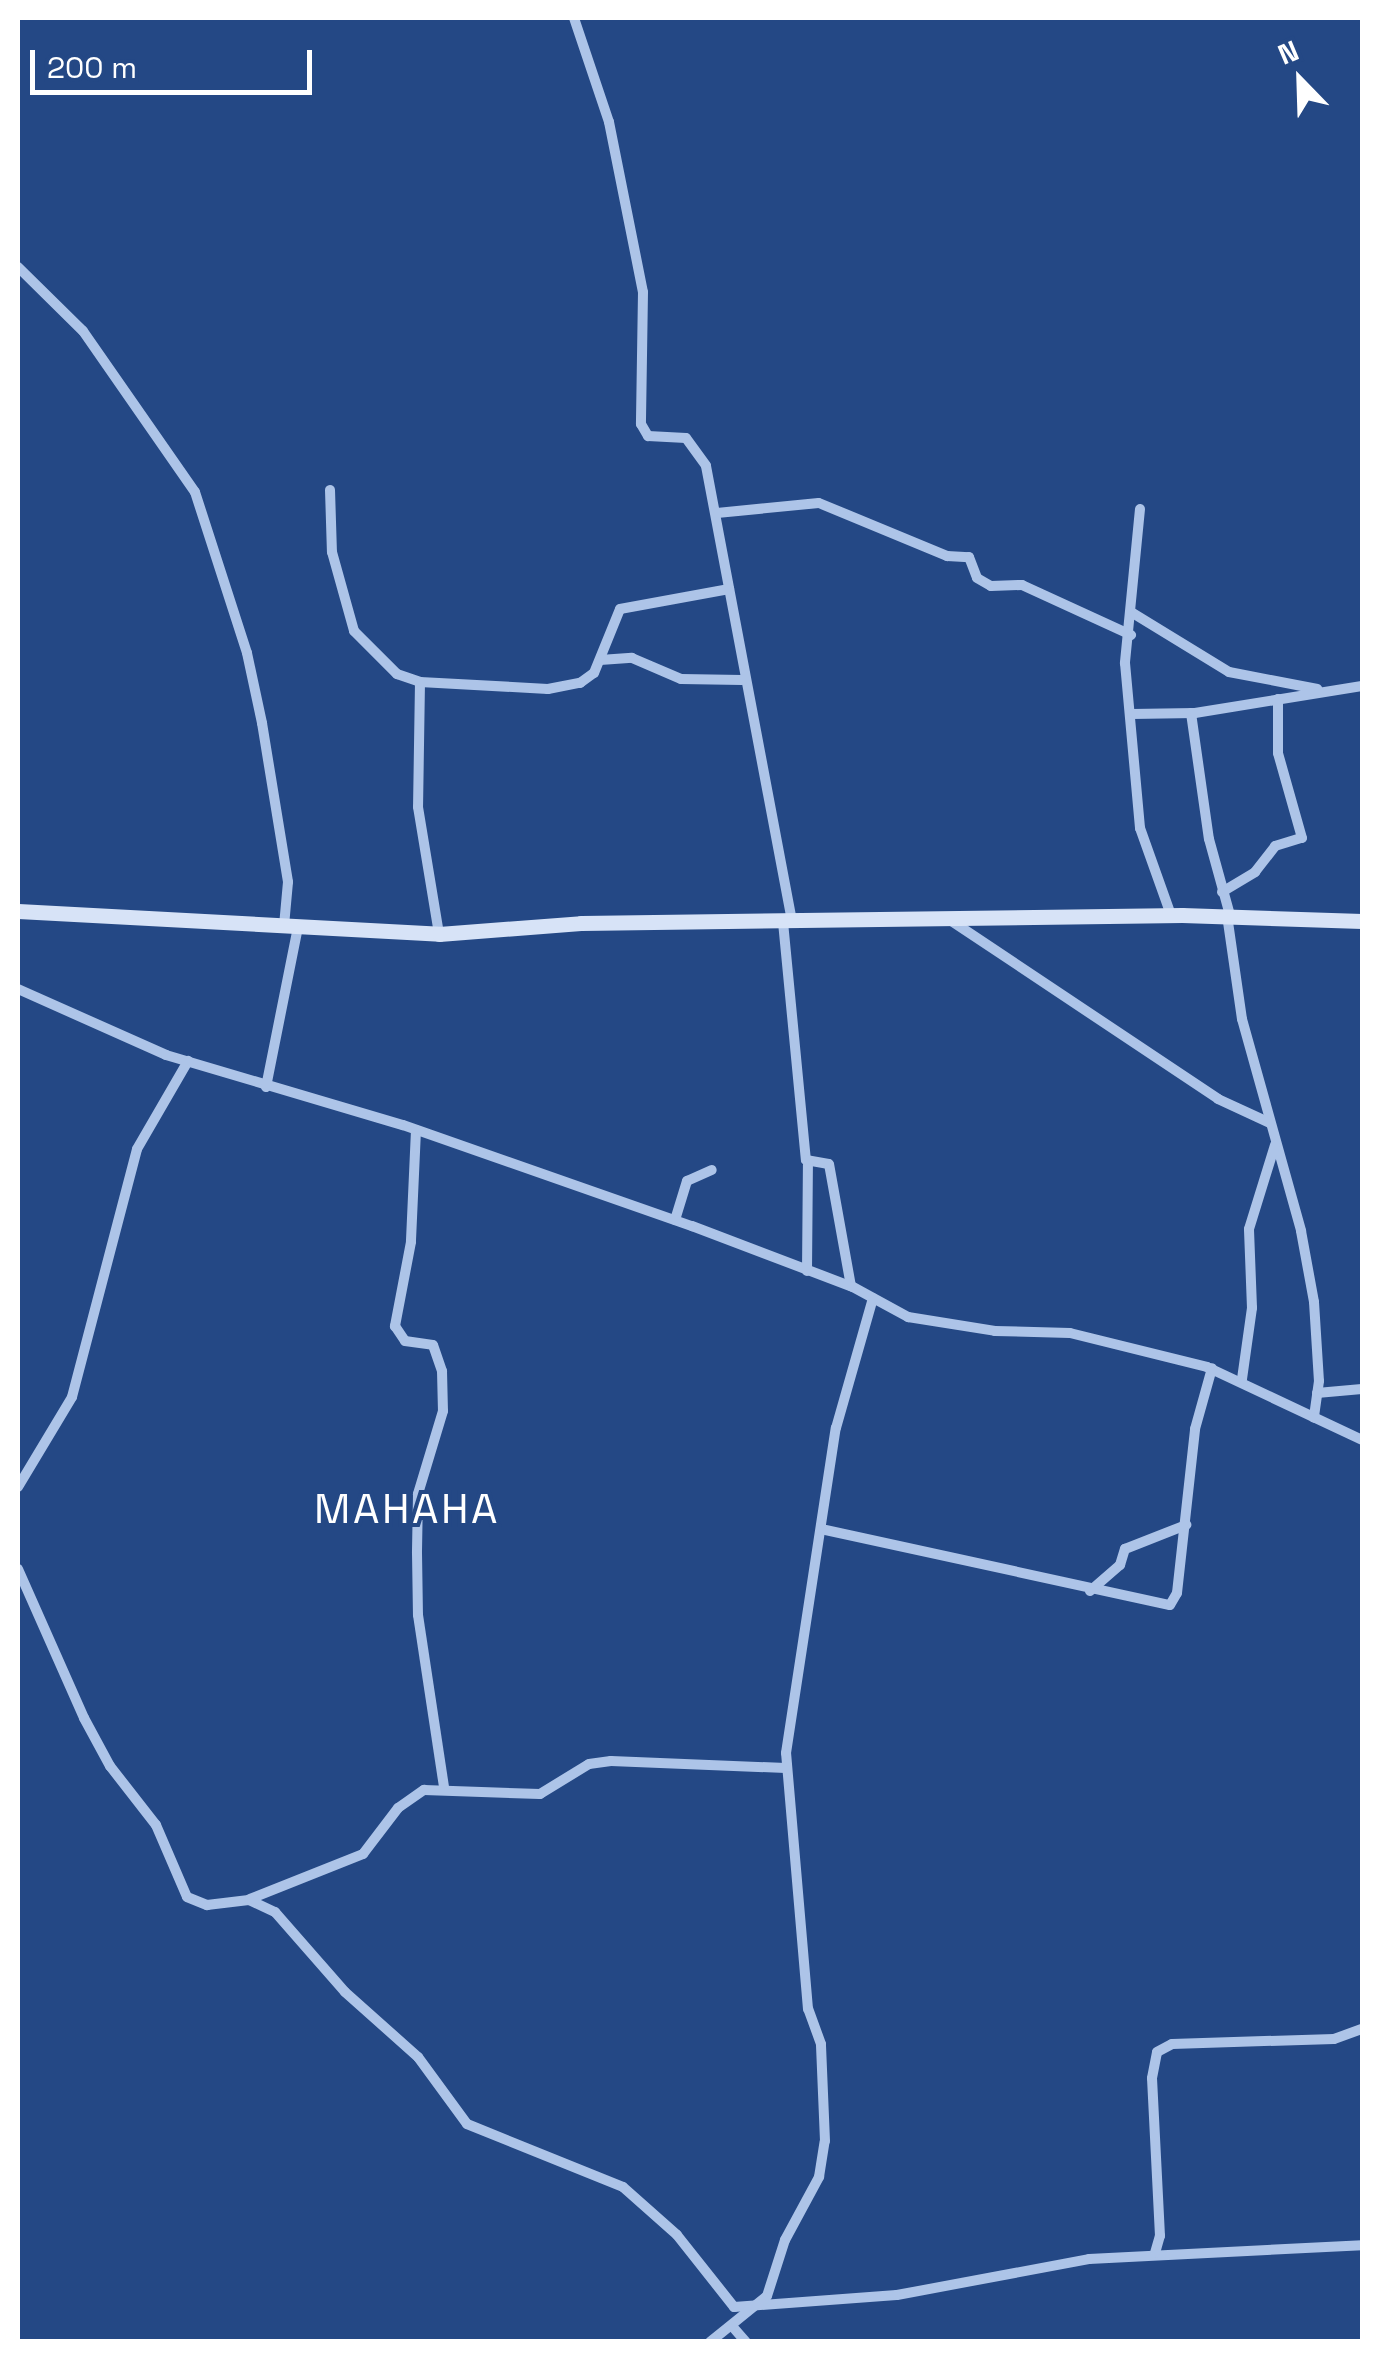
<!DOCTYPE html>
<style>
body{margin:0}
#map{position:relative;width:1380px;height:2359px;overflow:hidden;background:#244885;font-family:"Space Grotesk",sans-serif}
div>[style]{position:absolute}
[style*='--x']{left:calc(var(--x)*1px);top:calc(var(--y)*1px);width:calc(var(--w)*1px);rotate:calc(var(--a)*1deg)}
.minor>*{height:10px;margin:-5px;padding:0 5px;transform-origin:5px;border-radius:5px;background:#adc4e8}
.secondary>*{height:15px;margin:-7.5px;padding:0 7.5px;transform-origin:7.5px;border-radius:7.5px;background:#d7e3f7}
span{translate:-50% -50%;white-space:nowrap;text-align:center;line-height:1.15;-webkit-text-stroke:8px #244885;paint-order:stroke}
.quarter-label{font-size:42px;color:#fff;letter-spacing:2.5px}
.frame{position:absolute;inset:0;border:20px solid #fff;pointer-events:none}
.north{position:absolute;left:1250px;top:30px;width:100px;height:100px;-webkit-text-stroke:8px #244885;paint-order:stroke;rotate:337deg;font-size:28px;font-weight:700;line-height:40px;text-align:center;color:#fff}
.north::after{content:'';display:block;margin:auto;width:35px;height:45px;background:#fff;clip-path:polygon(50% 0,100% 100%,50% 72%,0 100%)}
.scale{position:absolute;left:30px;top:50px;width:282px;height:45px;box-sizing:border-box;border:5px solid #fff;border-top:0;padding-left:12px;font-size:30px;line-height:35px;white-space:nowrap;color:#fff;-webkit-text-stroke:8px #244885;paint-order:stroke}
</style>
<div id="map">
<div class="minor">
<i style="--x:574;--y:18;--w:110;--a:71.4"></i>
<i style="--x:609;--y:122;--w:173;--a:78.7"></i>
<i style="--x:643;--y:292;--w:132;--a:90.9"></i>
<i style="--x:641;--y:424;--w:14;--a:60"></i>
<i style="--x:648;--y:436;--w:38;--a:3"></i>
<i style="--x:686;--y:438;--w:34;--a:54"></i>
<i style="--x:706;--y:466;--w:464;--a:79.3"></i>
<i style="--x:18;--y:267;--w:91;--a:44.6"></i>
<i style="--x:83;--y:331;--w:196;--a:55.2"></i>
<i style="--x:195;--y:492;--w:169;--a:72.1"></i>
<i style="--x:247;--y:653;--w:72;--a:77.9"></i>
<i style="--x:262;--y:723;--w:161;--a:80.7"></i>
<i style="--x:288;--y:882;--w:44;--a:95.2"></i>
<i style="--x:330;--y:490;--w:62;--a:88.2"></i>
<i style="--x:332;--y:552;--w:82;--a:74.4"></i>
<i style="--x:354;--y:631;--w:61;--a:45"></i>
<i style="--x:397;--y:674;--w:24;--a:19"></i>
<i style="--x:420;--y:682;--w:128;--a:3.1"></i>
<i style="--x:548;--y:689;--w:33;--a:-11"></i>
<i style="--x:580;--y:683;--w:17;--a:-36"></i>
<i style="--x:594;--y:673;--w:69;--a:-67.9"></i>
<i style="--x:620;--y:609;--w:111;--a:-10.4"></i>
<i style="--x:1140;--y:509;--w:155;--a:95.6"></i>
<i style="--x:1125;--y:663;--w:166;--a:84.8"></i>
<i style="--x:1140;--y:828;--w:92;--a:70.4"></i>
<i style="--x:717;--y:513;--w:102;--a:-5.6"></i>
<i style="--x:819;--y:503;--w:139;--a:22.5"></i>
<i style="--x:947;--y:556;--w:22;--a:3"></i>
<i style="--x:969;--y:557;--w:22;--a:69"></i>
<i style="--x:977;--y:578;--w:16;--a:30"></i>
<i style="--x:991;--y:586;--w:31;--a:-2"></i>
<i style="--x:1022;--y:585;--w:120;--a:24.6"></i>
<i style="--x:1131;--y:612;--w:115;--a:31.5"></i>
<i style="--x:1229;--y:672;--w:90;--a:10.9"></i>
<i style="--x:600;--y:660;--w:32;--a:-4"></i>
<i style="--x:632;--y:658;--w:53;--a:23.2"></i>
<i style="--x:681;--y:679;--w:61;--a:0.9"></i>
<i style="--x:420;--y:682;--w:125;--a:90.9"></i>
<i style="--x:418;--y:807;--w:129;--a:80.6"></i>
<i style="--x:1191;--y:713;--w:127;--a:81.9"></i>
<i style="--x:1209;--y:839;--w:79;--a:74.6"></i>
<i style="--x:1132;--y:714;--w:63;--a:-0.9"></i>
<i style="--x:1195;--y:713;--w:169;--a:-9.2"></i>
<i style="--x:1222;--y:892;--w:39;--a:-31"></i>
<i style="--x:1255;--y:872;--w:33;--a:-52"></i>
<i style="--x:1275;--y:846;--w:28;--a:-17"></i>
<i style="--x:1302;--y:838;--w:88;--a:-105.8"></i>
<i style="--x:1278;--y:753;--w:54;--a:-90"></i>
<i style="--x:1227;--y:915;--w:105;--a:81.8"></i>
<i style="--x:1242;--y:1019;--w:220;--a:74.4"></i>
<i style="--x:1301;--y:1231;--w:72;--a:79.6"></i>
<i style="--x:1314;--y:1302;--w:79;--a:86.4"></i>
<i style="--x:1319;--y:1381;--w:37;--a:98"></i>
<i style="--x:950;--y:920;--w:322;--a:33.7"></i>
<i style="--x:1218;--y:1099;--w:57;--a:24.8"></i>
<i style="--x:783;--y:922;--w:239;--a:84.5"></i>
<i style="--x:806;--y:1160;--w:23;--a:10"></i>
<i style="--x:829;--y:1164;--w:124;--a:79.8"></i>
<i style="--x:18;--y:989;--w:162;--a:24"></i>
<i style="--x:166;--y:1055;--w:247;--a:16.5"></i>
<i style="--x:403;--y:1125;--w:306;--a:19.3"></i>
<i style="--x:692;--y:1226;--w:172;--a:20.8"></i>
<i style="--x:853;--y:1287;--w:63;--a:28.6"></i>
<i style="--x:908;--y:1317;--w:88;--a:9.1"></i>
<i style="--x:995;--y:1331;--w:75;--a:1.5"></i>
<i style="--x:1070;--y:1333;--w:141;--a:13.9"></i>
<i style="--x:1207;--y:1367;--w:171;--a:25.2"></i>
<i style="--x:266;--y:1087;--w:163;--a:-78.7"></i>
<i style="--x:416;--y:1130;--w:112;--a:92.6"></i>
<i style="--x:411;--y:1242;--w:86;--a:100.8"></i>
<i style="--x:395;--y:1326;--w:18;--a:56"></i>
<i style="--x:405;--y:1341;--w:28;--a:8"></i>
<i style="--x:433;--y:1345;--w:28;--a:71"></i>
<i style="--x:442;--y:1371;--w:40;--a:88.6"></i>
<i style="--x:443;--y:1411;--w:87;--a:106.8"></i>
<i style="--x:418;--y:1494;--w:59;--a:91"></i>
<i style="--x:417;--y:1553;--w:62;--a:89.1"></i>
<i style="--x:418;--y:1615;--w:173;--a:81.4"></i>
<i style="--x:675;--y:1220;--w:41;--a:-72.9"></i>
<i style="--x:687;--y:1181;--w:27;--a:-24"></i>
<i style="--x:807;--y:1271;--w:106;--a:-89.5"></i>
<i style="--x:1242;--y:1379;--w:72;--a:-82"></i>
<i style="--x:1252;--y:1308;--w:79;--a:-92.2"></i>
<i style="--x:1249;--y:1229;--w:88;--a:-72.8"></i>
<i style="--x:1317;--y:1393;--w:45;--a:-5.1"></i>
<i style="--x:18;--y:1487;--w:105;--a:-59"></i>
<i style="--x:72;--y:1397;--w:256;--a:-75.3"></i>
<i style="--x:137;--y:1149;--w:102;--a:-59.9"></i>
<i style="--x:821;--y:1529;--w:357;--a:12.3"></i>
<i style="--x:1170;--y:1605;--w:14;--a:-60"></i>
<i style="--x:1177;--y:1593;--w:165;--a:-83.7"></i>
<i style="--x:1195;--y:1429;--w:63;--a:-74.4"></i>
<i style="--x:18;--y:1569;--w:163;--a:66.1"></i>
<i style="--x:84;--y:1718;--w:55;--a:61.6"></i>
<i style="--x:110;--y:1766;--w:75;--a:52.1"></i>
<i style="--x:156;--y:1825;--w:78;--a:66.7"></i>
<i style="--x:187;--y:1897;--w:22;--a:22"></i>
<i style="--x:207;--y:1905;--w:42;--a:-6.8"></i>
<i style="--x:249;--y:1900;--w:29;--a:25"></i>
<i style="--x:275;--y:1912;--w:106;--a:48.8"></i>
<i style="--x:345;--y:1992;--w:98;--a:41.7"></i>
<i style="--x:418;--y:2057;--w:83;--a:53.8"></i>
<i style="--x:467;--y:2124;--w:168;--a:22"></i>
<i style="--x:623;--y:2187;--w:72;--a:41.6"></i>
<i style="--x:677;--y:2235;--w:92;--a:51.6"></i>
<i style="--x:734;--y:2307;--w:163;--a:-4.2"></i>
<i style="--x:897;--y:2295;--w:195;--a:-10.6"></i>
<i style="--x:1089;--y:2259;--w:273;--a:-2.9"></i>
<i style="--x:1090;--y:1591;--w:40;--a:-41"></i>
<i style="--x:1120;--y:1565;--w:17;--a:-73"></i>
<i style="--x:1125;--y:1549;--w:66;--a:-21.5"></i>
<i style="--x:250;--y:1899;--w:122;--a:-21.7"></i>
<i style="--x:363;--y:1854;--w:58;--a:-52.7"></i>
<i style="--x:398;--y:1808;--w:32;--a:-35"></i>
<i style="--x:424;--y:1790;--w:116;--a:2"></i>
<i style="--x:540;--y:1794;--w:57;--a:-31.5"></i>
<i style="--x:589;--y:1764;--w:22;--a:-8"></i>
<i style="--x:611;--y:1761;--w:175;--a:2.3"></i>
<i style="--x:1155;--y:2253;--w:18;--a:-74"></i>
<i style="--x:1160;--y:2236;--w:158;--a:-92.9"></i>
<i style="--x:1152;--y:2078;--w:26;--a:-79"></i>
<i style="--x:1157;--y:2052;--w:17;--a:-28"></i>
<i style="--x:1172;--y:2044;--w:162;--a:-1.8"></i>
<i style="--x:1334;--y:2039;--w:30;--a:-20"></i>
<i style="--x:732;--y:2326;--w:21;--a:49"></i>
<i style="--x:710;--y:2342;--w:73;--a:-38.9"></i>
<i style="--x:767;--y:2296;--w:59;--a:-72.2"></i>
<i style="--x:785;--y:2240;--w:72;--a:-61.6"></i>
<i style="--x:819;--y:2177;--w:36;--a:-81"></i>
<i style="--x:825;--y:2141;--w:97;--a:-92.4"></i>
<i style="--x:821;--y:2044;--w:37;--a:-110"></i>
<i style="--x:808;--y:2009;--w:257;--a:-94.9"></i>
<i style="--x:786;--y:1753;--w:329;--a:-81.3"></i>
<i style="--x:836;--y:1428;--w:135;--a:-74.1"></i>
</div>
<div class="secondary">
<i style="--x:18;--y:911;--w:422;--a:3.1"></i>
<i style="--x:439;--y:934;--w:142;--a:-4.4"></i>
<i style="--x:581;--y:923;--w:601;--a:-0.76"></i>
<i style="--x:1182;--y:915;--w:180;--a:1.9"></i>
</div>
<div class="quarter-label">
<span style="left:407px;top:1509px">MAHAHA</span>
</div>
<div class="frame"></div>
<div class="north">N</div>
<div class="scale">200 m</div>
</div>
